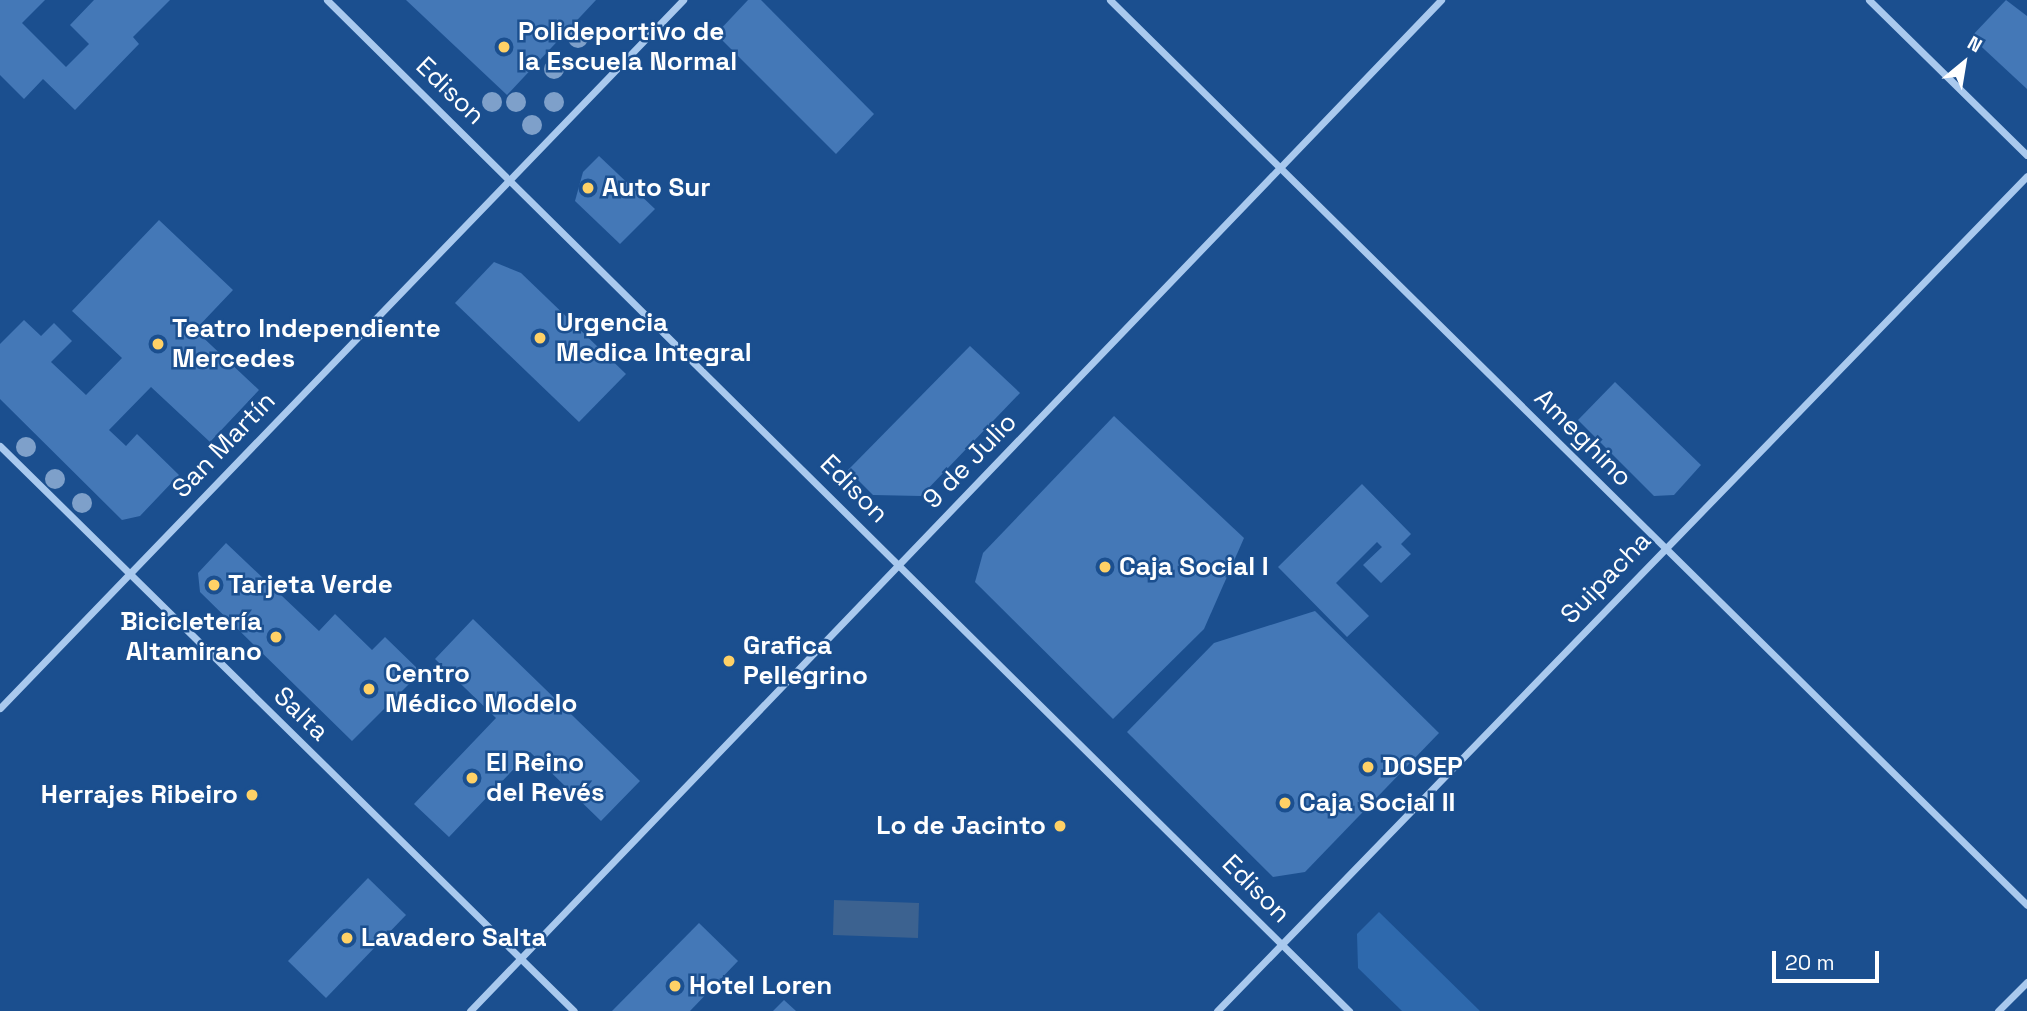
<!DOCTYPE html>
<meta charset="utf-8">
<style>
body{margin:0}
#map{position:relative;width:2027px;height:1011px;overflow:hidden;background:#1b4f8f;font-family:"Space Grotesk",sans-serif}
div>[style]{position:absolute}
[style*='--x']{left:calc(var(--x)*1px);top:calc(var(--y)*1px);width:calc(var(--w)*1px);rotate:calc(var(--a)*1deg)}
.green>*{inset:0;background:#2e69ad}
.water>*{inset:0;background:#3c6290}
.building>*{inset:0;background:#4478b7}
.minor>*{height:7px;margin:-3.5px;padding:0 3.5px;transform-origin:3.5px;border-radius:3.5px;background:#a9c9ee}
.trees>*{width:20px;height:20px;margin:-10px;border-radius:50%;background:#7ea0ca}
.dots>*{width:19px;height:19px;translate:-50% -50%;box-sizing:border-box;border:4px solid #1b4f8f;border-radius:50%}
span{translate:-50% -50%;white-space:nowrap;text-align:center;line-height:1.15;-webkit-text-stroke:5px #1b4f8f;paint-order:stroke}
.poi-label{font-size:26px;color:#fff;font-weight:700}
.left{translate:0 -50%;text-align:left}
.right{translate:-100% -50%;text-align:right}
.street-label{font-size:26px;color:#fff}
.north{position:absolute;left:1929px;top:28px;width:70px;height:70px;-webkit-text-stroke:5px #1b4f8f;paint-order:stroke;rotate:30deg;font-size:19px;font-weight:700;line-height:28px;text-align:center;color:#fff}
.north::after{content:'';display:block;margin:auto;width:24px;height:32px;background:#fff;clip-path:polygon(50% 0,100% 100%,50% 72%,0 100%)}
.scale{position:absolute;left:1772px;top:951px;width:107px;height:32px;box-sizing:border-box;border:4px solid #fff;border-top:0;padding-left:9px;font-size:21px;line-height:24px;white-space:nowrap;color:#fff;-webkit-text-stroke:5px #1b4f8f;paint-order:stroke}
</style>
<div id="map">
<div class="green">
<i style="clip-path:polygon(1379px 912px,1480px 1011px,1402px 1011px,1358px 968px,1357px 934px)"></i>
</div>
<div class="water">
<i style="clip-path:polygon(834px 900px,919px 903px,918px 938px,833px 935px)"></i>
</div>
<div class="building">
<i style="clip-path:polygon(0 0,45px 0,22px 23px,66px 67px,89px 44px,70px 25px,94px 0,170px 0,133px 37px,139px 44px,75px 110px,43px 79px,24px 99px,0 75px)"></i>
<i style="clip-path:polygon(406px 0,596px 0,507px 95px)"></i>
<i style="clip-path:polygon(748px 0,761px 0,874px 114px,836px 154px,716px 34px)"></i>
<i style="clip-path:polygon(2006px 0,2027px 16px,2027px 89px,1971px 37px)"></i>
<i style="clip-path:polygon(599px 156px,655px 209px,620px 244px,575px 201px,583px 172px)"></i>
<i style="clip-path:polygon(159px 220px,233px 290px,195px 330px,259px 390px,210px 442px,151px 387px,109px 430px,126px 446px,137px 434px,179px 475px,140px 516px,122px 520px,0 399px,0 344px,24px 320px,41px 336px,54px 323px,72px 341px,51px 362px,86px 395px,122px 358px,72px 311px)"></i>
<i style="clip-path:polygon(494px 262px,521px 273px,626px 374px,579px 422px,455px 303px)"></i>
<i style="clip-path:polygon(970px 346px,1020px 393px,921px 496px,873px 495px,848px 470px)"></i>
<i style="clip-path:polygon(1615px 382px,1701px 465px,1674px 495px,1654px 496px,1578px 420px)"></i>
<i style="clip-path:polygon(1114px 416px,1244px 538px,1204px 629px,1113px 719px,975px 582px,983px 553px)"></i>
<i style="clip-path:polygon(1362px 484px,1411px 534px,1401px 544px,1411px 554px,1381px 583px,1363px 565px,1382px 547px,1377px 542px,1336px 583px,1369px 616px,1347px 637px,1278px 567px)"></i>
<i style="clip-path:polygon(226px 543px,319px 631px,335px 614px,372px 650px,385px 637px,421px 672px,352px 741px,200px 592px,198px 573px)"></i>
<i style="clip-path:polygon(1315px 611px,1439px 733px,1305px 872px,1273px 877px,1127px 732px,1214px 643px)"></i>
<i style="clip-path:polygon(473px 619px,640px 781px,601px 821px,530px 752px,449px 837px,414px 804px,496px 718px,435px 659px)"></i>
<i style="clip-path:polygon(368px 878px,406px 915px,326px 998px,288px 961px)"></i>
<i style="clip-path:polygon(699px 923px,738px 961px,690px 1011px,612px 1011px)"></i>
<i style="clip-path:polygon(784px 1000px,796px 1011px,773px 1011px)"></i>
</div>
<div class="minor">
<i style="--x:327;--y:0;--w:1438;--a:44.69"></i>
<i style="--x:1110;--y:0;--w:1288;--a:44.62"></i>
<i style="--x:1869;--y:0;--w:221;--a:44.5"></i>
<i style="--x:0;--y:446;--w:805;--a:44.55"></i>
<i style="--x:0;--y:708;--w:984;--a:-46.03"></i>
<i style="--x:470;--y:1011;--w:1402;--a:-46.16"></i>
<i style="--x:1217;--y:1011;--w:1163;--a:-45.87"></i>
<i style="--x:1998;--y:1011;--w:41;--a:-45"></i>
</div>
<div class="trees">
<i style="left:578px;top:38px"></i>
<i style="left:554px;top:69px"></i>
<i style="left:492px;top:102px"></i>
<i style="left:516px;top:102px"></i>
<i style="left:554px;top:102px"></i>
<i style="left:532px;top:125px"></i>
<i style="left:26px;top:447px"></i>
<i style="left:55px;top:479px"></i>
<i style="left:82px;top:503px"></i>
</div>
<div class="dots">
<i style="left:504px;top:47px;background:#ffd166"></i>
<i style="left:588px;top:188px;background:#ffd166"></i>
<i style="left:540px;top:338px;background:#ffd166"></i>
<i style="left:158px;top:344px;background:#ffd166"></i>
<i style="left:1105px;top:567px;background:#ffd166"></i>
<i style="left:214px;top:585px;background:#ffd166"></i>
<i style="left:276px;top:637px;background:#ffd166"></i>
<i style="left:729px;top:661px;background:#ffd166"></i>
<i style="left:369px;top:689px;background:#ffd166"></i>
<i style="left:1368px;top:767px;background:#ffd166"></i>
<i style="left:472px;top:778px;background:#ffd166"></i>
<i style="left:252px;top:795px;background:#ffd166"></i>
<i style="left:1285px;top:803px;background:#ffd166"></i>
<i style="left:1060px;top:826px;background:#ffd166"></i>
<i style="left:347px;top:938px;background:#ffd166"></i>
<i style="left:675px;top:986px;background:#ffd166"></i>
</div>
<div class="poi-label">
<span class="left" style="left:518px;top:47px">Polideportivo de<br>la Escuela Normal</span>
<span class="left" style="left:602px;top:188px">Auto Sur</span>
<span class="left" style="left:556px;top:338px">Urgencia<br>Medica Integral</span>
<span class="left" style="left:172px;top:344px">Teatro Independiente<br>Mercedes</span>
<span class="left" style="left:1119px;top:567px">Caja Social I</span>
<span class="left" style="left:228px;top:585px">Tarjeta Verde</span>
<span class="right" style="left:262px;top:637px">Bicicletería<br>Altamirano</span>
<span class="left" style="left:743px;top:661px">Grafica<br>Pellegrino</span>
<span class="left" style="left:385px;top:689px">Centro<br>Médico Modelo</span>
<span class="left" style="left:486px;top:778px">El Reino<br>del Revés</span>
<span class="left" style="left:1382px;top:767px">DOSEP</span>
<span class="right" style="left:238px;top:795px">Herrajes Ribeiro</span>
<span class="left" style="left:1299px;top:803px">Caja Social II</span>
<span class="right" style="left:1046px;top:826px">Lo de Jacinto</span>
<span class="left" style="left:361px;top:938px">Lavadero Salta</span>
<span class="left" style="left:689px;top:986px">Hotel Loren</span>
</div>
<div class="street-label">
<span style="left:450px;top:91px;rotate:44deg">Edison</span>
<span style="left:1583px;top:438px;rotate:45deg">Ameghino</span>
<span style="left:224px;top:445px;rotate:-46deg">San Martín</span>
<span style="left:970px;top:461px;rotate:-46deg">9 de Julio</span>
<span style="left:854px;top:489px;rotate:45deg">Edison</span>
<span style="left:1606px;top:578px;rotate:-46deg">Suipacha</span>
<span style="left:301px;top:714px;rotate:44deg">Salta</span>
<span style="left:1256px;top:889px;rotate:45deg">Edison</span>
</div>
<div class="north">N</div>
<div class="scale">20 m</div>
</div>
